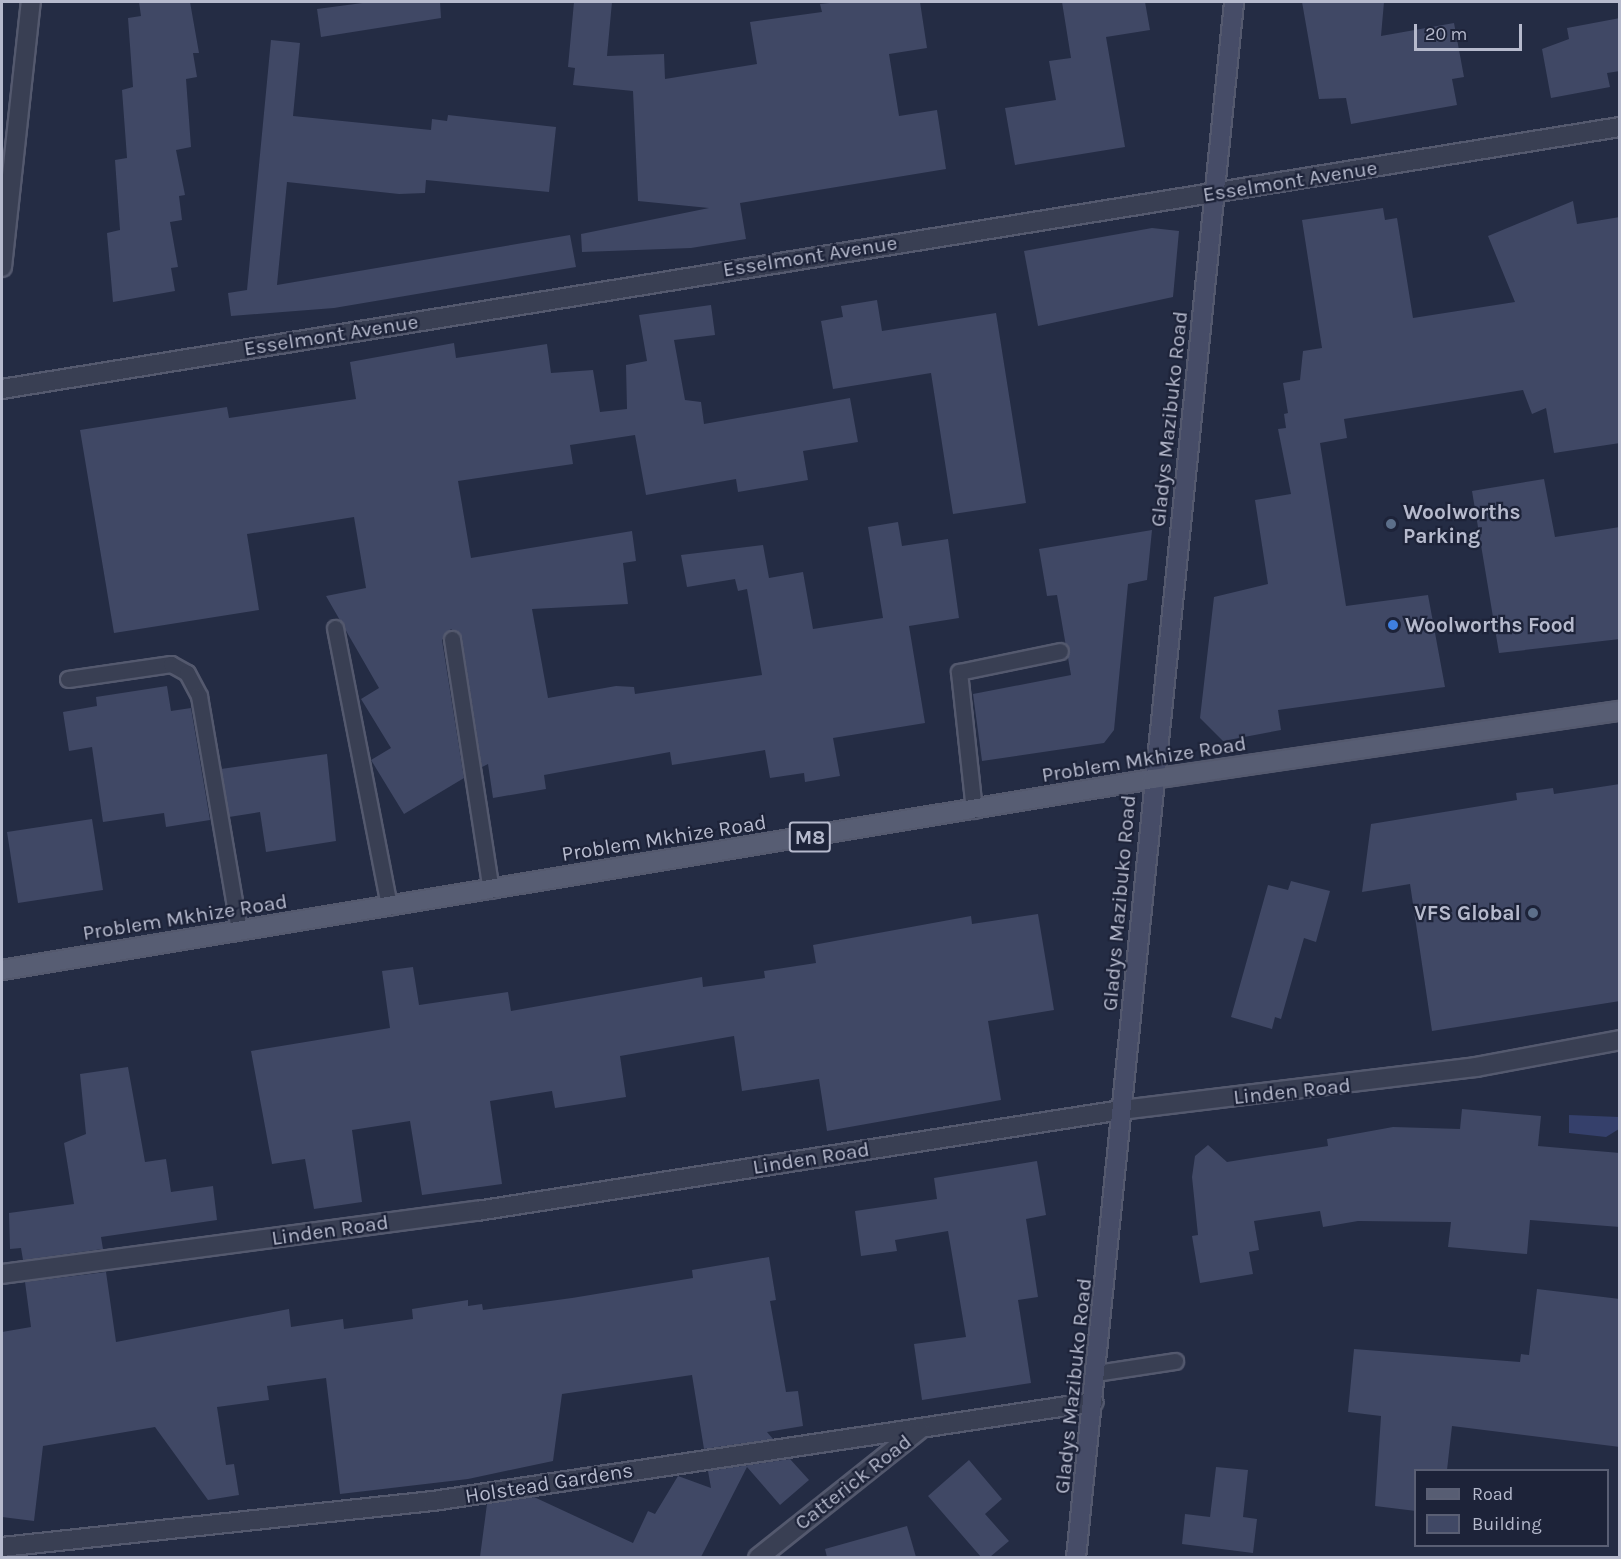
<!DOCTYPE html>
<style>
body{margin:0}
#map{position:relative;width:1621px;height:1559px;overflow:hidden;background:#242c44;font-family:Karla,sans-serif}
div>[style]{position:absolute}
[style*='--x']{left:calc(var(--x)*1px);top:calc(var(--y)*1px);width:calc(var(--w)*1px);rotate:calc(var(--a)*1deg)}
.water>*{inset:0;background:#35406b}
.building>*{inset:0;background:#404865}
.roads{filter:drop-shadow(2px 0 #54596e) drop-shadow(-2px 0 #54596e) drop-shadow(0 2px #54596e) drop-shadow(0 -2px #54596e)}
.lane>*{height:15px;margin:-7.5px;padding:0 7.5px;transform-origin:7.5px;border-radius:7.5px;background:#393f53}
.street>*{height:18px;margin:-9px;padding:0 9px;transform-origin:9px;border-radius:9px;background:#393f53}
.secondary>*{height:18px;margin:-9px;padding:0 9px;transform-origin:9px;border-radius:9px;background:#464c67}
.primary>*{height:18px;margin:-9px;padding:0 9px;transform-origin:9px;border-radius:9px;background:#575d73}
.dots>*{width:16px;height:16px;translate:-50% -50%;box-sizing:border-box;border:3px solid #1d2339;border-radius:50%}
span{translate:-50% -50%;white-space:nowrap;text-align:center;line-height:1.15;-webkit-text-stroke:4.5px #1d2339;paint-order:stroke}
.shield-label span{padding:2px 4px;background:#1d2339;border:2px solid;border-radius:4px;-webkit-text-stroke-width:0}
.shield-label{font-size:20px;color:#b6bacd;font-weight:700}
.street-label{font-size:21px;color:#b6bacd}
.poi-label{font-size:21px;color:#b6bacd;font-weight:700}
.left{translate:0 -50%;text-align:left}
.right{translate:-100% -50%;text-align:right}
.frame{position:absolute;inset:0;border:3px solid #b6bacd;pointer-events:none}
.legend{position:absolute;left:1414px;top:1469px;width:195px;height:78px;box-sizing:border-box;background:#1d2339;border:2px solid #5a5f74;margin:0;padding:8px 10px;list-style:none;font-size:18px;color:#b6bacd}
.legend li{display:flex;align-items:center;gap:12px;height:30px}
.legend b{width:30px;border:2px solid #5a5f74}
.scale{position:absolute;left:1414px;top:24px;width:108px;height:27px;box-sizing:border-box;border:3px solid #b6bacd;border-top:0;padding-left:8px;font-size:18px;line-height:21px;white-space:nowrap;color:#b6bacd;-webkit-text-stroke:4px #1d2339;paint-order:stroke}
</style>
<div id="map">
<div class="water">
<i style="clip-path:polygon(1569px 1115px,1619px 1117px,1619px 1129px,1606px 1137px,1569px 1133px)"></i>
</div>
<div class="building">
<i style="clip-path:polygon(139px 2px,190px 2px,199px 53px,193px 53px,197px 77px,186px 79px,191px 147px,176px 150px,185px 195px,179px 196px,182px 220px,170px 222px,178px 267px,171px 268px,175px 291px,113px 302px,107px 233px,120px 230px,115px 160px,127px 158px,122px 90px,133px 87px,128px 18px,141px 16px)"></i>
<i style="clip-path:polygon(370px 2px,440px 2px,441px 18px,321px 37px,317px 9px)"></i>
<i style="clip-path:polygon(574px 2px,612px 2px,607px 56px,664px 54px,665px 79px,757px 64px,750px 22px,822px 12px,820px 4px,839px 2px,920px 2px,927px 48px,889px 54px,899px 116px,937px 110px,946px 169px,740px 203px,746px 239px,691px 248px,582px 252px,581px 234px,709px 208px,638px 201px,633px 91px,573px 85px,575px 68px,568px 67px)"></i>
<i style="clip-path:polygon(1062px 2px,1145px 2px,1150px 30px,1106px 37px,1125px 147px,1015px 165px,1005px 108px,1056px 100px,1049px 61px,1071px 58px)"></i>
<i style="clip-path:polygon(1302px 2px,1384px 2px,1381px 36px,1454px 23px,1464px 77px,1452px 79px,1457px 105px,1351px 124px,1346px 98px,1319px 99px)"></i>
<i style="clip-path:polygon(1620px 18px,1620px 71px,1607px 73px,1610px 87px,1551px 98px,1542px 49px,1569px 39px,1567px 28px)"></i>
<i style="clip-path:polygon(271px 40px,300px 43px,293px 116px,431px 130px,432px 119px,447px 121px,448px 115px,556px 127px,549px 192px,426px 180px,425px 193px,399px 194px,287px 182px,277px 285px,570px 235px,576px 267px,334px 308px,231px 316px,228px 293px,247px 290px)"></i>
<i style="clip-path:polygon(1573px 201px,1577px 224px,1620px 217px,1620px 443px,1554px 453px,1546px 408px,1532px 414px,1523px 390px,1344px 419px,1347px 438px,1320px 443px,1346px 606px,1428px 595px,1445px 687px,1278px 710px,1281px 730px,1223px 741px,1200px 718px,1214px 597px,1268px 584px,1255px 500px,1291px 494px,1278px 429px,1286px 428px,1284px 414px,1288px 413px,1283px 383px,1300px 380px,1303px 351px,1322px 348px,1302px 220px,1383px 208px,1385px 220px,1397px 218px,1413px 318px,1515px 302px,1488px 236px)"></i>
<i style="clip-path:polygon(1152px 228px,1179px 231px,1173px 297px,1038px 326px,1024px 251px)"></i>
<i style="clip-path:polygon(877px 300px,882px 331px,996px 313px,1026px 503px,953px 514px,931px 373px,833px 389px,821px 321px,843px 317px,841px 306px)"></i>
<i style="clip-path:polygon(711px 305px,715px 335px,674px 340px,685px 400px,701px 402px,704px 424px,850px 398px,858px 442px,803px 451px,808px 480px,738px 492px,736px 479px,646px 495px,635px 435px,570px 445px,573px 464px,458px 481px,471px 558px,632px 531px,636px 561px,623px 563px,628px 604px,532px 609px,548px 698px,616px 686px,634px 687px,635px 694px,762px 675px,747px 589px,738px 591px,735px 579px,687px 587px,681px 555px,763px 545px,769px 578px,803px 572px,813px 629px,883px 618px,868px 527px,898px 522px,902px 546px,948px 539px,959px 618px,909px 626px,925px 723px,833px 738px,840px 776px,805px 782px,804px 773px,770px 778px,765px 750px,672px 765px,670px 752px,544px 775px,546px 789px,493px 798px,488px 764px,482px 767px,462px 638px,451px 629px,442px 640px,464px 778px,404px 814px,371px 760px,391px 748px,361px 699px,379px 688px,326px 596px,366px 588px,354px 517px,247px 534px,259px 610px,114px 633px,80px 430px,227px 407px,229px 418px,356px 399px,350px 362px,454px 343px,456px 358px,547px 344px,551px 373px,593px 370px,600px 412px,627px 409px,626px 365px,647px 361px,639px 315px)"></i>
<i style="clip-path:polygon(1544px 479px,1555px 537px,1620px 527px,1620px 639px,1499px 653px,1472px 491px)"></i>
<i style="clip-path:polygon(1152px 530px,1147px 580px,1128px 584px,1114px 730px,1104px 743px,982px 761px,973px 694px,1071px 675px,1057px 595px,1047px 596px,1039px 549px)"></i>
<i style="clip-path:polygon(167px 686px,171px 711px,191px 708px,210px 820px,166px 827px,164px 813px,103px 822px,92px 747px,69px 751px,63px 712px,97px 706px,96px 697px)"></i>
<i style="clip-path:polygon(327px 754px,336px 841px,266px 852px,260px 812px,229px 817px,221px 769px)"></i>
<i style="clip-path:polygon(1620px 784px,1620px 1001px,1432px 1031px,1410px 884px,1362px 892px,1371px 824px,1517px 800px,1516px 793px,1553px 788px,1554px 794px)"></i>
<i style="clip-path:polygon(92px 819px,103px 890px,18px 903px,7px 832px)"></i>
<i style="clip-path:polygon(1291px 881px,1330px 891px,1316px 942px,1304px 938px,1281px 1019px,1275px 1017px,1272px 1029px,1231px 1017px,1268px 885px,1288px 890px)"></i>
<i style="clip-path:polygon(1038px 914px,1054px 1010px,988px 1021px,1001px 1100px,827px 1131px,819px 1079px,742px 1091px,734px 1036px,620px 1056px,626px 1097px,555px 1108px,552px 1091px,490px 1101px,502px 1184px,422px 1195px,410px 1121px,352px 1130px,362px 1202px,314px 1209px,305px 1159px,272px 1164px,251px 1051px,390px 1028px,382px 971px,413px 967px,419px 1005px,508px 992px,511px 1011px,702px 977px,703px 987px,765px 978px,764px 971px,816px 963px,813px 945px,971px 916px,972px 924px)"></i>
<i style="clip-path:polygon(128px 1067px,145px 1162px,166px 1159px,171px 1192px,213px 1186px,217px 1220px,101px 1237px,103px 1249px,23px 1260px,21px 1248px,10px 1249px,9px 1213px,74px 1204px,64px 1143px,86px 1134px,80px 1074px)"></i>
<i style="clip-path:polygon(1462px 1109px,1541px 1116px,1538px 1146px,1620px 1153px,1620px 1227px,1530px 1220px,1527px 1254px,1448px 1247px,1451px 1222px,1358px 1221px,1323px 1227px,1320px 1211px,1254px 1221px,1259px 1250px,1249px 1252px,1253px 1274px,1200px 1283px,1192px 1236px,1198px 1235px,1192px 1177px,1195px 1156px,1208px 1145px,1227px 1162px,1328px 1146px,1327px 1139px,1393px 1127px,1460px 1129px)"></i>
<i style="clip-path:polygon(1037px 1161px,1046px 1215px,1026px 1219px,1038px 1297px,1018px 1300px,1031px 1383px,922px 1400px,914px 1344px,966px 1337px,948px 1231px,895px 1240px,897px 1251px,861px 1256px,855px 1211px,937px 1199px,934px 1178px)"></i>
<i style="clip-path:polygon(769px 1257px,776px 1300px,770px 1301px,786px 1392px,798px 1391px,803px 1426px,767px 1432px,773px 1439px,704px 1449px,692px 1375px,562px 1394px,553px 1461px,468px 1479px,340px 1494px,326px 1378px,267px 1386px,269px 1400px,217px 1407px,226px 1465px,234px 1464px,239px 1495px,208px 1500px,155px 1427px,43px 1446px,34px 1521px,2px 1517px,2px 1332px,31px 1327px,25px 1282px,106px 1272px,116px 1342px,289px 1309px,291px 1327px,343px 1319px,344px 1329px,413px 1319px,412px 1309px,468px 1300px,468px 1306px,482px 1304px,483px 1310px,572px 1298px,693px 1278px,692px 1270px)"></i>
<i style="clip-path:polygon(1537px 1289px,1620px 1299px,1620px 1447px,1452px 1426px,1447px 1470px,1416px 1470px,1416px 1511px,1375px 1506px,1381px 1416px,1348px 1412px,1354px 1349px,1520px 1362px,1521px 1354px,1529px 1355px)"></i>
<i style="clip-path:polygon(790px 1459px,809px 1480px,780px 1505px,747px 1467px,701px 1557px,480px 1557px,487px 1504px,534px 1497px,633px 1543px,648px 1511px,655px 1514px,678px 1476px,711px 1488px,708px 1471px)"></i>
<i style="clip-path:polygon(969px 1460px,1002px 1499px,985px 1514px,1009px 1541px,990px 1557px,981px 1557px,928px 1496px)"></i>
<i style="clip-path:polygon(1216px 1467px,1248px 1470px,1243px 1517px,1257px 1519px,1253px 1553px,1182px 1544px,1185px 1514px,1210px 1517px)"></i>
<i style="clip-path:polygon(907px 1526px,916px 1557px,827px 1557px,825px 1549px)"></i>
</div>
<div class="roads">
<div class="lane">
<i style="--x:335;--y:628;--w:284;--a:79"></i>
<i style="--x:452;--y:639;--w:254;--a:81.2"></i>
<i style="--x:68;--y:679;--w:104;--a:-8.3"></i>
<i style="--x:171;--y:664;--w:18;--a:29"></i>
<i style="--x:187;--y:673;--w:26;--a:62"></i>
<i style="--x:199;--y:696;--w:238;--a:80.3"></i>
<i style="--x:974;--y:810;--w:139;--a:-96.2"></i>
<i style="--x:959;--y:672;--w:103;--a:-11.7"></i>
<i style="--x:1096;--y:1373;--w:80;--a:-8.6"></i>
</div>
<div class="street">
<i style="--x:2;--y:267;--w:267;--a:-83.8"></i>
<i style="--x:2;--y:389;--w:1639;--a:-9.2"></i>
<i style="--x:2;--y:1274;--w:479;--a:-7.6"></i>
<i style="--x:477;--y:1211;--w:652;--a:-8.91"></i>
<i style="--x:1121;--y:1110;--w:358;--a:-6.9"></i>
<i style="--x:1476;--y:1067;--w:147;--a:-10.6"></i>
<i style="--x:2;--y:1547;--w:433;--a:-6.1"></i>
<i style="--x:433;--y:1501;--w:668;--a:-8.52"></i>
<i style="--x:758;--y:1558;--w:206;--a:-38.5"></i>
</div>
<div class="secondary">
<i style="--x:1076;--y:1558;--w:1564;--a:-84.2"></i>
</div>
<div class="primary">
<i style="--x:2;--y:970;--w:1166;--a:-9.43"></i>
<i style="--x:1152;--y:779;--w:473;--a:-8.3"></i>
</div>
</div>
<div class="dots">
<i style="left:1391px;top:524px;background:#5c6f8a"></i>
<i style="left:1393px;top:625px;background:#3f7fe0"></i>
<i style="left:1533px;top:913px;background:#5c6f8a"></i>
</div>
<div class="shield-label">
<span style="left:810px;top:837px">M8</span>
</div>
<div class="street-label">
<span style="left:1290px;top:181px;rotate:-9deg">Esselmont Avenue</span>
<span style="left:810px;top:256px;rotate:-9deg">Esselmont Avenue</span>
<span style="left:331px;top:335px;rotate:-9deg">Esselmont Avenue</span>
<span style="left:1169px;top:419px;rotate:-84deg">Gladys Mazibuko Road</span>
<span style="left:1144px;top:759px;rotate:-9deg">Problem Mkhize Road</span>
<span style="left:664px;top:838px;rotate:-9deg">Problem Mkhize Road</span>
<span style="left:1119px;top:903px;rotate:-85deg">Gladys Mazibuko Road</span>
<span style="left:185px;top:917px;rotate:-9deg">Problem Mkhize Road</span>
<span style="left:1292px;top:1091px;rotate:-6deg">Linden Road</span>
<span style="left:811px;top:1158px;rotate:-9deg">Linden Road</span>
<span style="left:330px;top:1230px;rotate:-8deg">Linden Road</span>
<span style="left:1073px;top:1386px;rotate:-84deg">Gladys Mazibuko Road</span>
<span style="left:853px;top:1482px;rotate:-38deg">Catterick Road</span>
<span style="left:549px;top:1483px;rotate:-9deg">Holstead Gardens</span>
</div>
<div class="poi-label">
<span class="left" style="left:1403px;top:524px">Woolworths<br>Parking</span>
<span class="left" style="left:1405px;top:625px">Woolworths Food</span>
<span class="right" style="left:1521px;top:913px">VFS Global</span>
</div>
<div class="frame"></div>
<ul class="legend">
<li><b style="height:8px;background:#575d73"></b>Road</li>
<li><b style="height:16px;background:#404865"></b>Building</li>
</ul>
<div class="scale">20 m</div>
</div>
